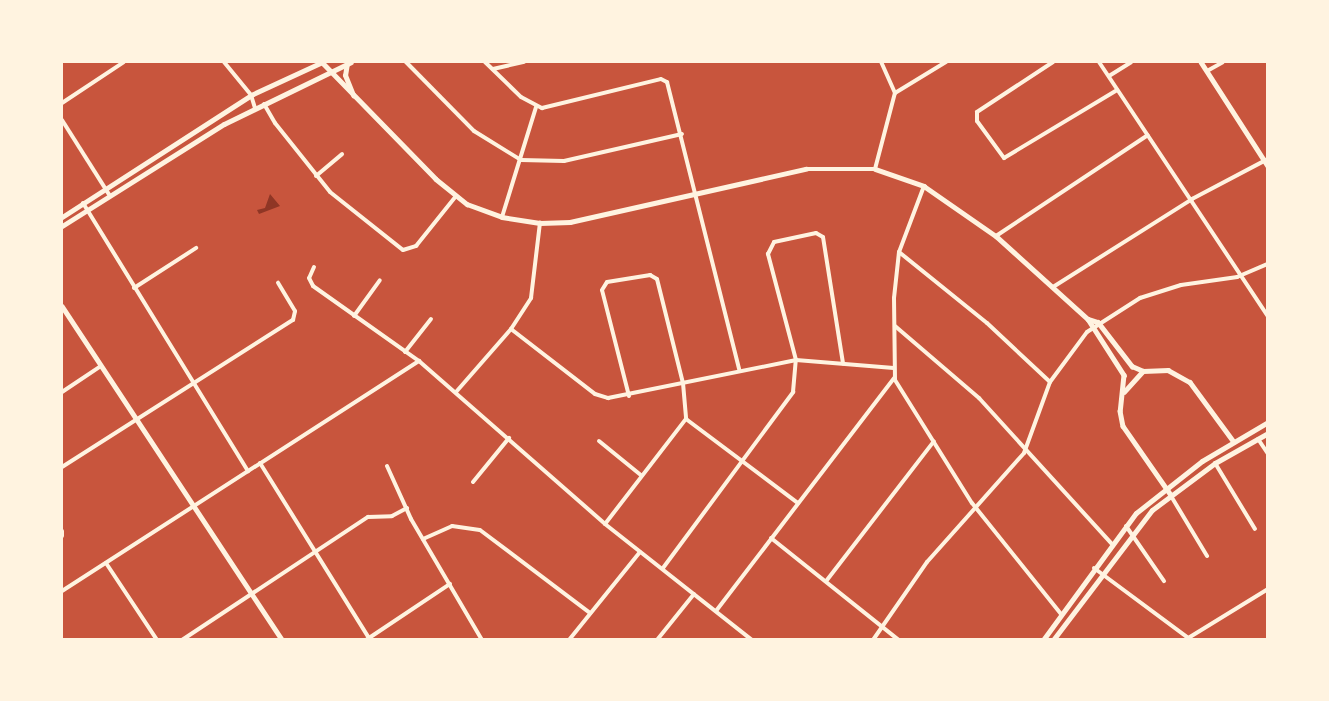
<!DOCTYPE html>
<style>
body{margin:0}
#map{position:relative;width:1329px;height:701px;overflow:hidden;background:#c8553d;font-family:Karla,sans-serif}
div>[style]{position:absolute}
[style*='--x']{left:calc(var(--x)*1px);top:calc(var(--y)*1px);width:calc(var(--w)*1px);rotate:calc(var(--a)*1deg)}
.water>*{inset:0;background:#8f3625}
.minor>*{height:4px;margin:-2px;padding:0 2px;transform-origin:2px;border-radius:2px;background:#fff3e0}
.tertiary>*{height:4.5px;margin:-2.25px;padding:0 2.25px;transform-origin:2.25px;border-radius:2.25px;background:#fff3e0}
.secondary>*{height:5px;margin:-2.5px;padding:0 2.5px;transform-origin:2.5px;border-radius:2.5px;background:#fff3e0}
span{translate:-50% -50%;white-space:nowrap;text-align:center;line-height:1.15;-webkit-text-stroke:4.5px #fff3e0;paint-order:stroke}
.frame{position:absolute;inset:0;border:63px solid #fff3e0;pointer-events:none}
</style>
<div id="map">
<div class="water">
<i style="clip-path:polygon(270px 194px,280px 206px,259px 214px,257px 210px,265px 208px)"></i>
</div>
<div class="minor">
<i style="--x:224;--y:62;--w:43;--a:50.7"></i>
<i style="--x:251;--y:95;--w:14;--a:73"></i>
<i style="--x:406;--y:62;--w:97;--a:45.4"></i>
<i style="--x:474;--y:131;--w:55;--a:31.7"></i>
<i style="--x:521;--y:160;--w:43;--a:1.3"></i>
<i style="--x:564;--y:161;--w:121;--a:-12.9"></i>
<i style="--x:485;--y:62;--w:50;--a:44.2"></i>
<i style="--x:521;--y:97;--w:24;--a:28"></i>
<i style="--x:542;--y:108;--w:122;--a:-13.7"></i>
<i style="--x:661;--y:79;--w:7;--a:27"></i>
<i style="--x:667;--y:82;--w:296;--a:75.9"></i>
<i style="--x:1053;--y:62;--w:91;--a:146.7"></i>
<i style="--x:977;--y:112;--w:9;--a:90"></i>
<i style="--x:977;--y:121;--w:46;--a:53.9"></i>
<i style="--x:1004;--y:158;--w:132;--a:-31"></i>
<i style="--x:1099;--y:62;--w:305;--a:56.4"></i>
<i style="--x:493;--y:69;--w:32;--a:-13"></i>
<i style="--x:1207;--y:71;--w:18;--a:-29"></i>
<i style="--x:1109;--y:76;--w:26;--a:-32"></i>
<i style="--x:895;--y:93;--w:60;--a:-31.3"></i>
<i style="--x:62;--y:103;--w:74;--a:-33.5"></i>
<i style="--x:264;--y:104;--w:22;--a:60"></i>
<i style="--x:275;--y:123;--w:88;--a:51.4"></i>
<i style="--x:330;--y:192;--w:93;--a:38.5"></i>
<i style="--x:403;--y:250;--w:14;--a:-17"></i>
<i style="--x:416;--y:246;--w:64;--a:-51.3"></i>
<i style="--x:62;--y:120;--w:90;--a:57.7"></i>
<i style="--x:875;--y:169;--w:79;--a:-75.3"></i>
<i style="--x:895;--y:93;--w:34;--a:-114"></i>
<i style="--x:316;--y:176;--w:34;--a:-40"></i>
<i style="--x:924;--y:186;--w:71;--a:110.7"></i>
<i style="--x:899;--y:252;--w:46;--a:96.2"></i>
<i style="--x:894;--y:298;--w:82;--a:89.3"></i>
<i style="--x:895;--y:380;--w:145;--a:58"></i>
<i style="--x:972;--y:503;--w:142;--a:51.3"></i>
<i style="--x:83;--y:203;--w:315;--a:58.4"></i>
<i style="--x:502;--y:217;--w:115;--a:-72.8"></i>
<i style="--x:996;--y:236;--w:182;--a:-33.6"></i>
<i style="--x:899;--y:252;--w:113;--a:38.9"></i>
<i style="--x:987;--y:323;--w:86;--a:43.1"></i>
<i style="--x:314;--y:267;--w:12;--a:114"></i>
<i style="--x:309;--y:278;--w:9;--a:63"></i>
<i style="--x:313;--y:286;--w:130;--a:35.3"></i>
<i style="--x:419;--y:361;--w:247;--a:41.2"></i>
<i style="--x:605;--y:524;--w:187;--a:38.3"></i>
<i style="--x:1053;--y:287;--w:165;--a:-32.3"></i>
<i style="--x:1192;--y:199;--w:86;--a:-27.8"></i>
<i style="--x:134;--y:288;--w:74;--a:-32.8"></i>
<i style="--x:354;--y:316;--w:44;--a:-54.2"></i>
<i style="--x:895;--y:326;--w:111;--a:40.6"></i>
<i style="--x:979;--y:398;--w:197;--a:47.7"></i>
<i style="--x:511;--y:329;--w:106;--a:37.7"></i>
<i style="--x:595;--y:394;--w:14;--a:17"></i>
<i style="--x:608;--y:398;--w:192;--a:-11.4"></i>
<i style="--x:796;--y:360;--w:98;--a:4.7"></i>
<i style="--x:405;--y:352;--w:42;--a:-51.8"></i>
<i style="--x:62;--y:392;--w:47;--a:-33.7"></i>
<i style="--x:456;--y:392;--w:84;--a:-48.9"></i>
<i style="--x:511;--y:329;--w:37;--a:-57"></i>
<i style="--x:531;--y:298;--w:76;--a:-83.2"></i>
<i style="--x:629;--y:396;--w:109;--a:-104.3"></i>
<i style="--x:602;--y:290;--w:9;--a:-58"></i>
<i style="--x:607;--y:282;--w:44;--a:-9.2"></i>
<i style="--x:650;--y:275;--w:8;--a:30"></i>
<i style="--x:657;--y:279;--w:107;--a:76"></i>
<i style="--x:683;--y:383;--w:36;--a:85"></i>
<i style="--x:686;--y:419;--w:140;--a:36.9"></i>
<i style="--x:1258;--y:439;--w:18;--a:56"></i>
<i style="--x:599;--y:441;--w:55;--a:39.1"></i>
<i style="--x:260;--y:463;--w:208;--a:58.1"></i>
<i style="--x:1215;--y:463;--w:77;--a:58.8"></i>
<i style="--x:387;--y:466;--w:58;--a:65.6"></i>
<i style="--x:411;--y:519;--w:140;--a:59.6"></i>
<i style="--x:62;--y:467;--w:274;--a:-32.5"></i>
<i style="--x:293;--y:320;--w:9;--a:-77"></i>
<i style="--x:295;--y:311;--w:33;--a:-121"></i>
<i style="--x:473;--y:482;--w:57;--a:-50.7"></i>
<i style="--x:1171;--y:496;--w:70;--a:59"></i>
<i style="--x:605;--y:524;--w:133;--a:-52.4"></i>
<i style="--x:1126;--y:526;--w:67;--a:55.4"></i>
<i style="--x:62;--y:531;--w:5;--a:90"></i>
<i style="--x:771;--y:538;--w:164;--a:38.6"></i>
<i style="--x:423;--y:539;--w:32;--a:-24"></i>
<i style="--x:452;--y:526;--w:28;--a:8"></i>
<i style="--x:480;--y:530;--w:138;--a:37"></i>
<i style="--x:106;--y:563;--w:92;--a:56.5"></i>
<i style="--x:663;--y:568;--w:219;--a:-53.5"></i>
<i style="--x:793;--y:392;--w:32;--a:-85"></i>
<i style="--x:796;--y:360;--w:110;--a:-104.8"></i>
<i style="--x:768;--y:254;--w:13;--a:-63"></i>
<i style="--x:774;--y:242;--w:43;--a:-12.1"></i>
<i style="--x:816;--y:233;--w:8;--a:30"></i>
<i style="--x:823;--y:237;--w:128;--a:81"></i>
<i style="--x:1094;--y:568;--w:116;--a:36.6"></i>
<i style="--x:827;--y:580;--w:175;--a:-52.4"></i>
<i style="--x:62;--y:591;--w:425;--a:-32.8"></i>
<i style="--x:716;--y:611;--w:293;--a:-52.6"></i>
<i style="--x:182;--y:640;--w:223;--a:-33.5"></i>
<i style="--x:368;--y:517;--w:24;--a:-2"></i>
<i style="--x:392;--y:516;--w:17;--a:-28"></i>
<i style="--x:366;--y:640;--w:101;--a:-33.7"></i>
<i style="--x:569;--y:640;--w:113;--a:-51.1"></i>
<i style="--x:657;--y:640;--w:59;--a:-51.2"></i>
<i style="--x:873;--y:640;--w:95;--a:-55.3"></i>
<i style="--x:927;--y:562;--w:146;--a:-48.3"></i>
<i style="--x:1024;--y:453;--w:76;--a:-69.9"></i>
<i style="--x:1050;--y:382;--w:62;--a:-53.5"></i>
<i style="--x:1087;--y:332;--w:63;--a:-32.7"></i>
<i style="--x:1140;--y:298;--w:43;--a:-17.6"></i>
<i style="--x:1181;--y:285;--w:57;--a:-8.1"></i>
<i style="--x:1237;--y:277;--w:34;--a:-23"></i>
<i style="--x:1185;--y:640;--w:97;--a:-31.6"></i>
</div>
<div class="tertiary">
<i style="--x:322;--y:62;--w:163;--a:45.7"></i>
<i style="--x:436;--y:179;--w:40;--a:39"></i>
<i style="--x:467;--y:204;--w:37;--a:20"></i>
<i style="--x:502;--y:217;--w:38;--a:9"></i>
<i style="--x:540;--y:223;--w:30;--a:-2"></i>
<i style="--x:570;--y:222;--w:242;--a:-12.7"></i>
<i style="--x:806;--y:169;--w:69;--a:0"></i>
<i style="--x:875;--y:169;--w:52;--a:19.1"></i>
<i style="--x:924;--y:186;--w:88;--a:34.8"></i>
<i style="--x:996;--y:236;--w:124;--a:42.1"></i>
<i style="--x:1088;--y:319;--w:10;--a:17"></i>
<i style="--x:1098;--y:322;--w:56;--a:52.3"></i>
<i style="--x:1132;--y:366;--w:12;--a:24"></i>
<i style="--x:1143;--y:371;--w:25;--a:-2"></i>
<i style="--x:1168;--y:370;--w:25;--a:29"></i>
<i style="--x:1190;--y:382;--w:74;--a:53.7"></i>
<i style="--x:1201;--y:62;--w:124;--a:57.2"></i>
<i style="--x:62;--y:306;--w:400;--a:56.6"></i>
<i style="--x:1088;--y:319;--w:67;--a:57.3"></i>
<i style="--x:1124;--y:375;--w:36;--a:96"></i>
<i style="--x:1120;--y:411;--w:15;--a:79"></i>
<i style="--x:1123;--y:426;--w:84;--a:55.2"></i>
<i style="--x:1124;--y:392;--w:28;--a:-48"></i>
</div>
<div class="secondary">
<i style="--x:347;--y:63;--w:12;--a:99"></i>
<i style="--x:345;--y:75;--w:22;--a:68"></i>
<i style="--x:62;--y:217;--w:225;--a:-32.8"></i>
<i style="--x:251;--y:95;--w:78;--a:-24.9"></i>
<i style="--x:62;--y:226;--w:191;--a:-32.2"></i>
<i style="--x:224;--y:124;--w:141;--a:-26"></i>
<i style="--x:1043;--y:640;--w:157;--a:-53.8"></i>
<i style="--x:1136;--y:513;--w:84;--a:-38.2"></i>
<i style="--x:1202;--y:461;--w:77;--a:-30.6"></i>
<i style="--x:1053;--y:640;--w:163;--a:-52.7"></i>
<i style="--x:1152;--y:510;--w:79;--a:-36.7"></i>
<i style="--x:1215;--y:463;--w:61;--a:-29.5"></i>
</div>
<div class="frame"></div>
</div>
